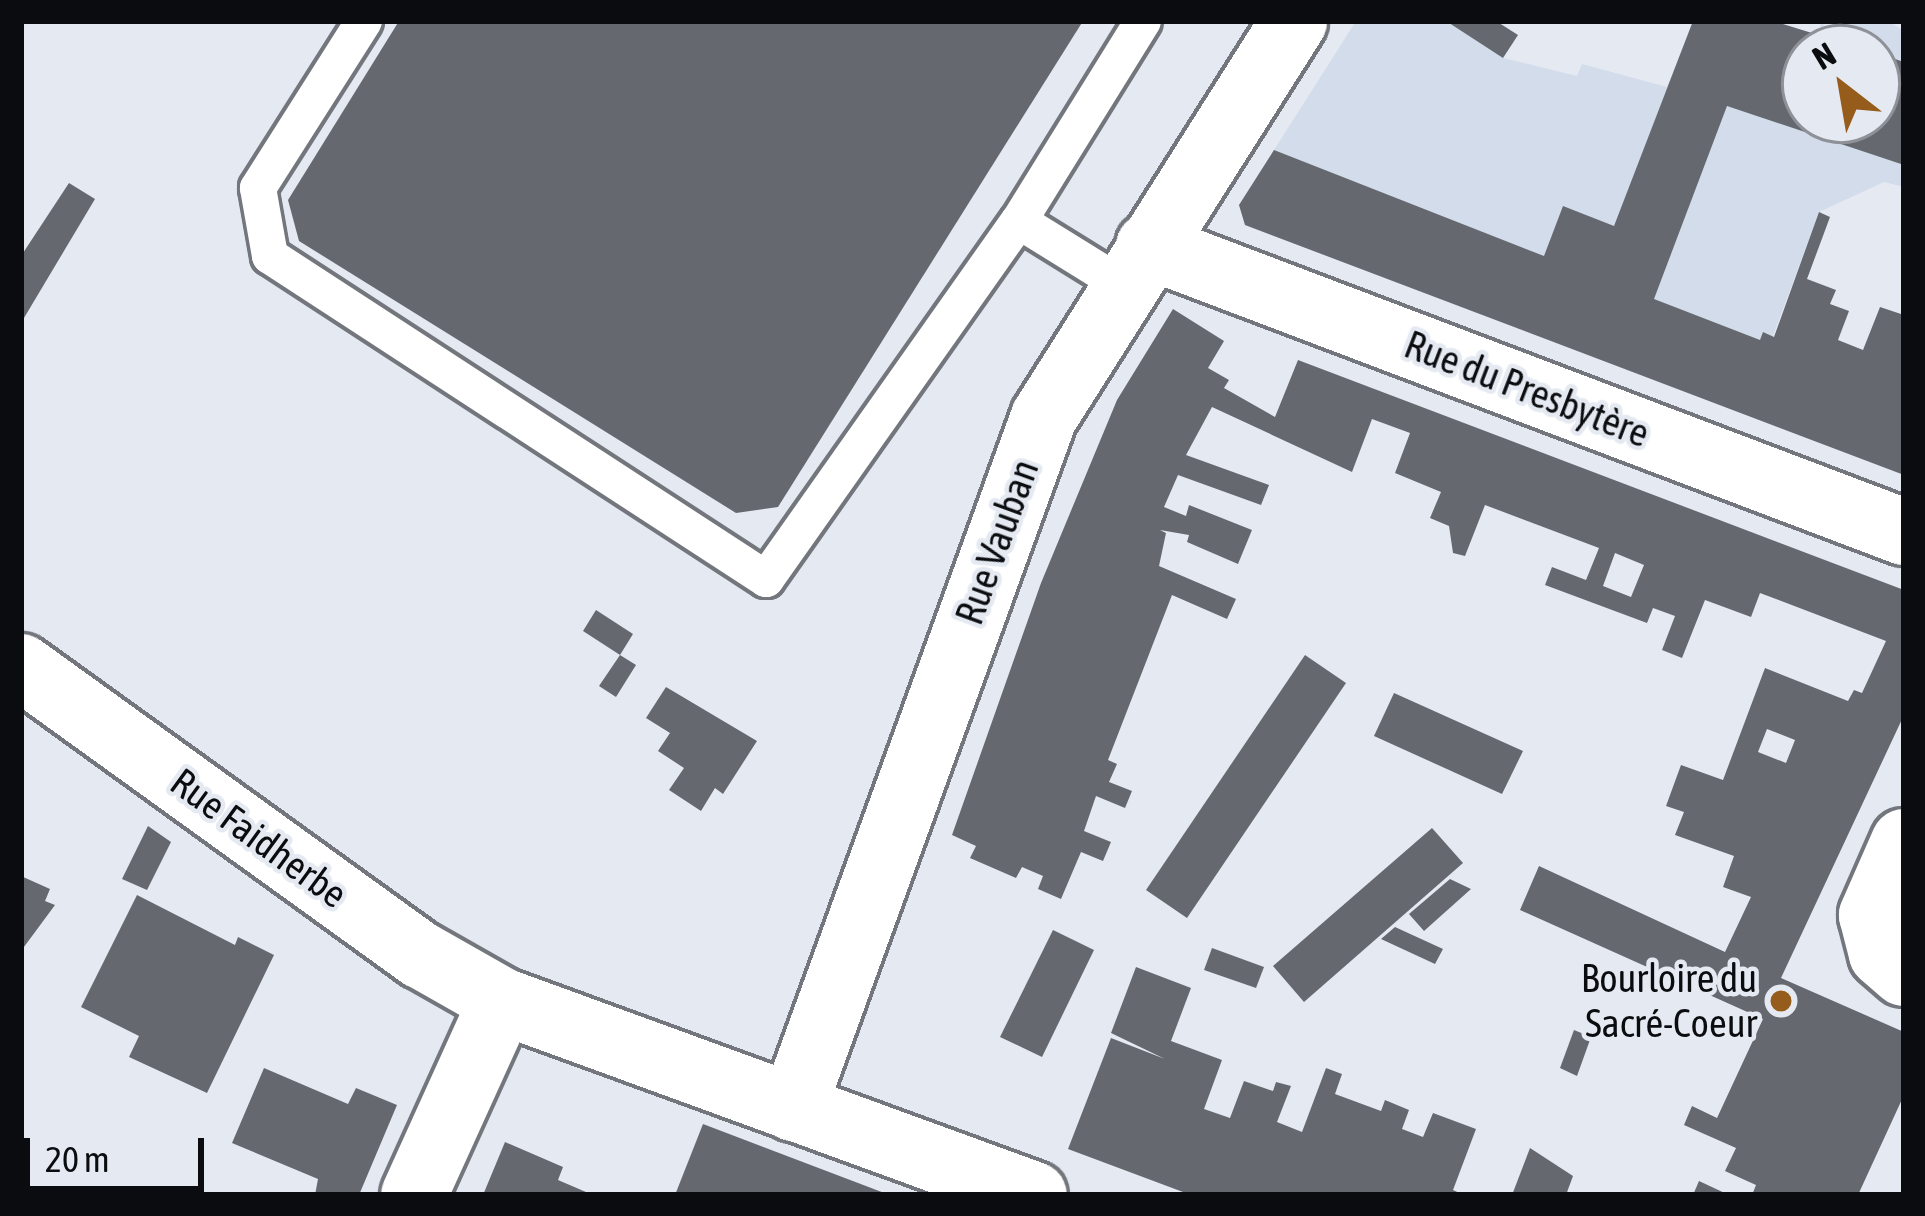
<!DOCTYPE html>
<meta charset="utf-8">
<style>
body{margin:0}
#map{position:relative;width:1925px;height:1216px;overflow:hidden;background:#e5eaf2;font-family:"Asap Condensed",sans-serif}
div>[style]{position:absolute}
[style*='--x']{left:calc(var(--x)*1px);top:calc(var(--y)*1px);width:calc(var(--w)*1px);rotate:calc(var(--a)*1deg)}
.built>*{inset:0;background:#d3dcea}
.building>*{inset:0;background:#65696f}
.roads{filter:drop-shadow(3px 0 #73777d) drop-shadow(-3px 0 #73777d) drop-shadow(0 3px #73777d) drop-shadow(0 -3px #73777d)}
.service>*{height:36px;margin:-18px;padding:0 18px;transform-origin:18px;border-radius:18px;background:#fff}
.minor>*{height:66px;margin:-33px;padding:0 33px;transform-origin:33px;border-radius:33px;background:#fff}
.tertiary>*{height:66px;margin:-33px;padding:0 33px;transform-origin:33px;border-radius:33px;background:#fff}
.dots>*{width:33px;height:33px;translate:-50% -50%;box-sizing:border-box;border:6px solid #e5eaf2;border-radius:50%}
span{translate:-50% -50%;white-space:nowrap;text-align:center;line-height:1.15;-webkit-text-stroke:9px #e5eaf2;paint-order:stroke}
.street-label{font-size:39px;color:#0b0c0f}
.poi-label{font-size:39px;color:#0b0c0f}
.right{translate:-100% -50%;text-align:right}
.frame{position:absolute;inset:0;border:24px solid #0b0c0f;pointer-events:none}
.north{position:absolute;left:1781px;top:24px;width:120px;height:120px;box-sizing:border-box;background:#e5eaf2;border:3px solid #8e9197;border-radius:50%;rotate:329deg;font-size:33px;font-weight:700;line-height:48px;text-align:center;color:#0b0c0f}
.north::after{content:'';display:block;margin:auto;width:42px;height:54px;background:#965c1b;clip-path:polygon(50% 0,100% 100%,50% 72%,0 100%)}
.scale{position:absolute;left:24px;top:1138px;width:180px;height:54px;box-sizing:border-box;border:6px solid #0b0c0f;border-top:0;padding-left:15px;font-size:36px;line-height:42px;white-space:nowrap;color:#0b0c0f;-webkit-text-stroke:9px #e5eaf2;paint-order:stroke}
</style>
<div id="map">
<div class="built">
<i style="clip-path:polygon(evenodd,1356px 21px,1446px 21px,1503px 58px,1577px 76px,1582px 64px,1667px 87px,1693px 21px,1773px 21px,1818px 35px,1821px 23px,1836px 34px,1844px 21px,1888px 21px,1904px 31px,1904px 187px,1884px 182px,1819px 212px,1744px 414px,1245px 225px,1239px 205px,1356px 21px,1805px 48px,1877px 48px,1877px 120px,1805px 120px,1805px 48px)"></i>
</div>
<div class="building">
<i style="clip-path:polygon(399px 21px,1083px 21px,778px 507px,736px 513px,299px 241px,288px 200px)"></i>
<i style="clip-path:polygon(1446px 21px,1496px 21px,1518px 35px,1503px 58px)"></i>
<i style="clip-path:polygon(1693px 21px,1773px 21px,1857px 47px,1805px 48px,1805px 120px,1877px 120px,1877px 53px,1904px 62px,1904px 165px,1727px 106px,1654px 299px,1760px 340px,1763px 332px,1774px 337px,1819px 212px,1830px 217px,1807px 279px,1836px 290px,1830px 304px,1849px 311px,1838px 340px,1863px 350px,1880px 307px,1904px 315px,1904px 475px,1245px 225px,1239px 205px,1274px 150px,1544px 256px,1563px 206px,1614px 226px)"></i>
<i style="clip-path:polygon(69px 183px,95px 199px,21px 323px,21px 256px)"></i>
<i style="clip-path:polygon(evenodd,1173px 309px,1224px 341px,1208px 368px,1229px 380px,1224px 388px,1275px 417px,1298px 360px,1904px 590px,1904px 715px,1781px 978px,1904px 1032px,1904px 1095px,1858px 1195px,1752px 1195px,1756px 1185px,1725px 1171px,1736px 1148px,1684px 1125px,1692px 1106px,1717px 1118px,1763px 1019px,1520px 910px,1539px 866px,1725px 952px,1751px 897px,1723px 887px,1734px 856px,1675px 835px,1684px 812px,1666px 806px,1681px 765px,1723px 780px,1765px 668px,1848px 701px,1854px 690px,1862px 693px,1886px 641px,1760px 593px,1751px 617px,1705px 600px,1682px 658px,1662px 650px,1675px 616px,1653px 608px,1647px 623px,1545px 585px,1552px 567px,1586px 580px,1599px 548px,1485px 505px,1465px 556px,1453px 553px,1449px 526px,1430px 518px,1441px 492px,1395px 473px,1410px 433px,1372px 419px,1352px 472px,1212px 407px,1186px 455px,1269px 485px,1261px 505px,1178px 475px,1164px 507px,1186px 516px,1189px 505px,1252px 530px,1238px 564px,1187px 542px,1189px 535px,1160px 530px,1166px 533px,1159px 566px,1236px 599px,1227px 619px,1172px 595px,1108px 760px,1117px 764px,1109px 782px,1132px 791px,1125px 808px,1096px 796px,1084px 831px,1111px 842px,1103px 861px,1081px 852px,1061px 899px,1038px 889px,1043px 876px,1022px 867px,1016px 878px,970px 858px,976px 846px,952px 835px,1041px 583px,1117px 400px,1173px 309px,1615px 553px,1644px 565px,1631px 597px,1603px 586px,1615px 553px,1173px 309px,1767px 729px,1795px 740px,1786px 763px,1758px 752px,1767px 729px)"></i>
<i style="clip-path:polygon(596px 610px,633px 634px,620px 655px,583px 631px)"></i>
<i style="clip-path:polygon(620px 655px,636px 665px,616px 697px,599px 686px)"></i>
<i style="clip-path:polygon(1305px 655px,1346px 683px,1187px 918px,1146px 890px)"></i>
<i style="clip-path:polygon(666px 687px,757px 741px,723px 794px,715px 788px,701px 811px,669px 790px,684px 768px,658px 751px,670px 733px,646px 718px)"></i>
<i style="clip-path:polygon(1394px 693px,1523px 751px,1502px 794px,1374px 736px)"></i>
<i style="clip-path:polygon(148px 826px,171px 842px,147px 890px,122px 879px)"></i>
<i style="clip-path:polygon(1432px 828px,1463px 863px,1304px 1002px,1273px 966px)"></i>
<i style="clip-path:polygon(21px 876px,50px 889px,45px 901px,55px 905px,21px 951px)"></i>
<i style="clip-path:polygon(1450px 879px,1471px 889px,1424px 931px,1409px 914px)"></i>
<i style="clip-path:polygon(137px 895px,235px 945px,238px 937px,274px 955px,207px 1093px,129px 1057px,139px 1036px,81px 1007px)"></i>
<i style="clip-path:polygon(1395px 927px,1443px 949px,1435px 964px,1381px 939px)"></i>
<i style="clip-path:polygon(1053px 930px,1094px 950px,1042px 1057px,1000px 1037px)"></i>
<i style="clip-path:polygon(1212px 948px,1264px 967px,1256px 988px,1204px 970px)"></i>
<i style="clip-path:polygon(1136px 967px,1191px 988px,1171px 1041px,1222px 1060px,1204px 1109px,1230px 1118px,1244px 1081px,1273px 1091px,1276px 1082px,1291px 1086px,1277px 1122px,1302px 1132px,1326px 1068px,1342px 1074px,1335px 1094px,1381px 1111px,1385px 1100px,1409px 1110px,1402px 1129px,1423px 1137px,1433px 1113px,1476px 1129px,1453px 1190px,1464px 1195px,1191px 1195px,1068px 1149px,1111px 1038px,1165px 1059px,1111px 1033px)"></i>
<i style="clip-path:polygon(1574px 1030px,1591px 1037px,1577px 1076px,1560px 1068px)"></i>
<i style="clip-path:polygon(264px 1068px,348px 1104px,356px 1088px,397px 1105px,359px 1195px,315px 1195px,318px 1179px,232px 1143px)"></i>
<i style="clip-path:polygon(703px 1124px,887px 1194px,887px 1195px,675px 1195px)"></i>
<i style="clip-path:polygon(505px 1142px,563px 1167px,558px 1180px,593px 1195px,483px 1195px)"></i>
<i style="clip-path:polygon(1530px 1148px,1573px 1176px,1566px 1195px,1512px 1195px)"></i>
<i style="clip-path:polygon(1699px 1181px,1729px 1195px,1693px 1195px)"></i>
</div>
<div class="roads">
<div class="service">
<i style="--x:364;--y:21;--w:198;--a:122.4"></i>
<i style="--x:258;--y:188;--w:69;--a:80"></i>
<i style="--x:270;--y:256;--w:592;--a:33.07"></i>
<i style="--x:766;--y:579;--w:438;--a:-54.8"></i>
<i style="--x:1019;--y:221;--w:235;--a:-58.2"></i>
<i style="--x:1019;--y:221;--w:123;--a:31.8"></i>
</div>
<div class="minor">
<i style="--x:1149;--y:246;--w:807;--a:20.75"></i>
<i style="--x:1904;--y:842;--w:80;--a:113.7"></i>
<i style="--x:1872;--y:915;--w:40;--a:75.6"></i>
<i style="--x:1882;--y:954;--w:29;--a:41"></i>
<i style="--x:414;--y:1195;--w:213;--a:-65.6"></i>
</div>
<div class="tertiary">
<i style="--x:21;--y:667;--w:493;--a:35.8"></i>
<i style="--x:421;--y:955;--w:93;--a:29.6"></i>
<i style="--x:502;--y:1001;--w:566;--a:20.03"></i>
<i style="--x:793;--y:1108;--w:735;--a:-70.04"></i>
<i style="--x:1044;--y:417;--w:468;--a:-57.7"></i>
</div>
</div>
<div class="dots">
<i style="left:1781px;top:1001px;background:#965c1b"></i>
</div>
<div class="street-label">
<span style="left:1527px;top:389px;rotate:21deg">Rue du Presbytère</span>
<span style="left:997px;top:542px;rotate:-70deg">Rue Vauban</span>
<span style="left:259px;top:838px;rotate:36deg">Rue Faidherbe</span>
</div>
<div class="poi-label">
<span class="right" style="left:1757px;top:1001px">Bourloire du<br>Sacré-Coeur</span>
</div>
<div class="frame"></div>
<div class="north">N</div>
<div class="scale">20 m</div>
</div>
